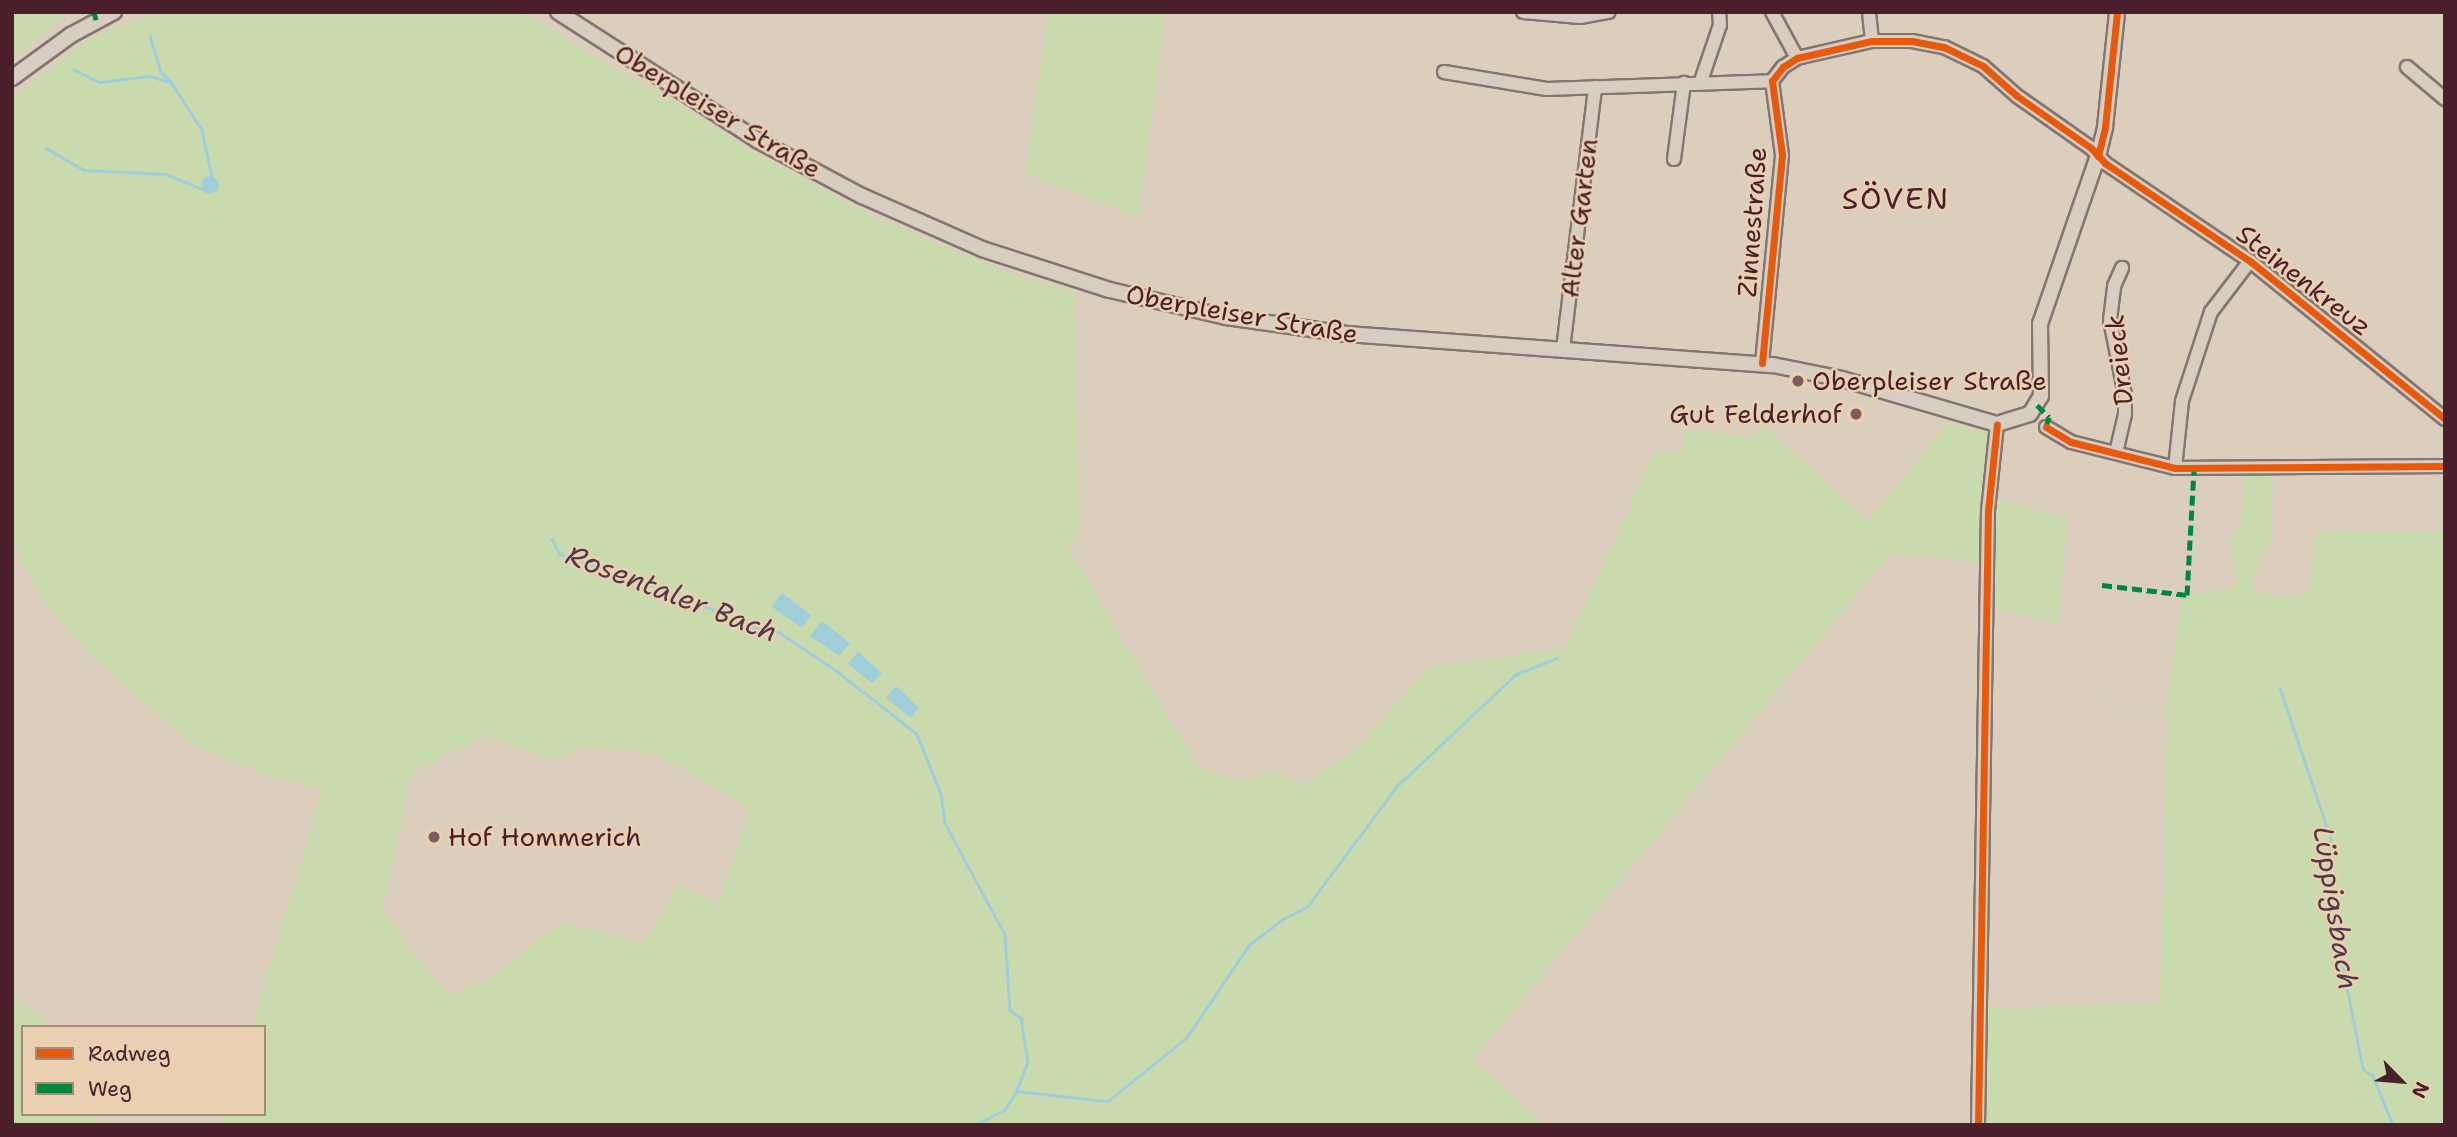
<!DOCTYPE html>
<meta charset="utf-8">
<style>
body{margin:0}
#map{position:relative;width:2457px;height:1137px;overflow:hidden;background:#dbcebd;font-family:"Shantell Sans",sans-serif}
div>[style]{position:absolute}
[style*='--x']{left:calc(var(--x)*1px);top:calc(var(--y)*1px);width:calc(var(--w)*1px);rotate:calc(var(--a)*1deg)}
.green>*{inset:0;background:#c9daad}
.water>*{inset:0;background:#a0cdda}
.round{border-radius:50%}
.stream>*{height:2.5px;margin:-1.25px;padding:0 1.25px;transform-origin:1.25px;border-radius:1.25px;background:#a0cdda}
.roads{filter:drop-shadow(2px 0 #847570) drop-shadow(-2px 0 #847570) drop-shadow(0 2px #847570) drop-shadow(0 -2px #847570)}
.minor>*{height:12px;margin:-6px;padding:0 6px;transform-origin:6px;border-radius:6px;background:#d7cdc1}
.major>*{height:14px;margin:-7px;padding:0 7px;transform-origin:7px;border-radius:7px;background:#d7cdc1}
.quiet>*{height:5px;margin-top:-2.5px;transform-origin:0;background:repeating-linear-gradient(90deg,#00873e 0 10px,transparent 0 15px)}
.cycleway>*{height:7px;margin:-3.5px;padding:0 3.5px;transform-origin:3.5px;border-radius:3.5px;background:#e8590c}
.dots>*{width:19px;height:19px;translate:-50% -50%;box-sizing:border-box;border:4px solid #e8d0b0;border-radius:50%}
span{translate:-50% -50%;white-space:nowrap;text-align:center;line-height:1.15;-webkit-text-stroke:5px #e8d0b0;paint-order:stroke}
.street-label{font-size:26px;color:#4a1f2b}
.poi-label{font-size:26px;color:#4a1f2b}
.left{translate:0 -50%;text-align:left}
.right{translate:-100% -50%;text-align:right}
.water-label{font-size:28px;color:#533947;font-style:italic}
.quarter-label{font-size:30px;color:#4a1f2b;letter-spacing:2px}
.frame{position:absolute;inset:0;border:14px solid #4a1f2b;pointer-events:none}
.legend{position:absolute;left:21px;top:1025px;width:245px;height:91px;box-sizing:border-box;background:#e8d0b0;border:2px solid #a9897b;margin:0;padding:9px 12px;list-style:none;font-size:21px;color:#4a1f2b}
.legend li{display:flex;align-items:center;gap:14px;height:35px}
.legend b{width:35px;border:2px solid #a9897b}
.north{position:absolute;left:2366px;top:1046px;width:70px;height:70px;-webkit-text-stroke:5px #e8d0b0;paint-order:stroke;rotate:115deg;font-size:19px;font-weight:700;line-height:28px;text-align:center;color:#4a1f2b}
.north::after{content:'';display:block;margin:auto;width:24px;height:32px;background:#4a1f2b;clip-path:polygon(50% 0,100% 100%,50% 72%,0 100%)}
</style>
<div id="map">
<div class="green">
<i style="clip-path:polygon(12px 12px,70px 12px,12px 60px)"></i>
<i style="clip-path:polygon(evenodd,165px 12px,517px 12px,540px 22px,649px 90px,652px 87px,775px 164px,878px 219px,1008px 272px,1074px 292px,1079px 538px,1066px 543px,1194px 761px,1207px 770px,1245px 782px,1274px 772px,1303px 785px,1355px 750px,1429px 667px,1565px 648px,1655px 452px,1682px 454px,1686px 428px,1754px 438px,1760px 422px,1868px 521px,1948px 423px,1991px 434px,1981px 563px,1891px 553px,1472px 1060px,1546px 1125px,222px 1125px,225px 1114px,264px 1114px,264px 1027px,252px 1027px,323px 789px,267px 775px,196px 747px,91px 656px,38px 594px,12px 541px,12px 99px,74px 50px,107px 30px,165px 12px,708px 609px,789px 638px,797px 646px,709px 610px,708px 609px,165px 12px,488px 735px,551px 759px,584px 747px,659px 755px,749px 808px,719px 904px,678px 886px,642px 945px,563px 921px,485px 982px,447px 994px,382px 911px,412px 773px,488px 735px)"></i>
<i style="clip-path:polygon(1048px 12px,1165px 12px,1138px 217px,1025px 173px)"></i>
<i style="clip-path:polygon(2273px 474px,2271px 534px,2269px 545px,2254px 572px,2253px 588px,2279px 598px,2309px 594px,2317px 532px,2445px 531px,2445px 1125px,1985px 1125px,1985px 1008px,2160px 1003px,2167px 718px,1992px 675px,2164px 716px,2183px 596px,2236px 587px,2237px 575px,2230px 544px,2232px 535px,2241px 525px,2245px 475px)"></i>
<i style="clip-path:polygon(1997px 498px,2067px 519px,2059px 624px,1994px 609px)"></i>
<i style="clip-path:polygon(12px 995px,51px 1027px,23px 1027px,23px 1114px,89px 1114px,103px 1125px,12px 1125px)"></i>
</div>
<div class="water">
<i class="round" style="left:201px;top:176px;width:18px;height:18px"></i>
<i style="clip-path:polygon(782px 593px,811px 615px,802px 628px,772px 607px)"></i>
<i style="clip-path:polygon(822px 621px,850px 643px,839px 656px,810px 636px)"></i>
<i style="clip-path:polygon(858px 652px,882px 673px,872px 683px,848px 664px)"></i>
<i style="clip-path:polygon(896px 686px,919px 708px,911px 718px,886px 698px)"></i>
</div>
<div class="stream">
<i style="--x:150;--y:36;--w:38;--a:73"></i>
<i style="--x:161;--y:72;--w:14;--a:45"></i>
<i style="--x:171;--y:82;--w:57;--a:57.1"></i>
<i style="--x:202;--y:130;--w:48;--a:78"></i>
<i style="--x:73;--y:69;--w:30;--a:26"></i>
<i style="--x:100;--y:82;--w:50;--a:-6.8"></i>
<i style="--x:150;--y:76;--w:21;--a:17"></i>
<i style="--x:46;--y:148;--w:44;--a:30.1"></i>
<i style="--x:84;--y:170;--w:81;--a:2.8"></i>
<i style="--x:165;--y:174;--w:43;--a:21.8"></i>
<i style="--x:552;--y:539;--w:17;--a:62"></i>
<i style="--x:560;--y:554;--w:117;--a:18.9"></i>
<i style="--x:671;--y:592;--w:56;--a:22.9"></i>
<i style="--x:723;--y:614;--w:19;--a:35"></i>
<i style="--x:739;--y:625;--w:41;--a:9.9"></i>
<i style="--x:779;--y:632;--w:71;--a:34.1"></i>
<i style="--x:838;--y:672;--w:100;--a:38.1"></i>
<i style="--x:917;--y:734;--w:65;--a:68.2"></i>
<i style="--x:941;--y:794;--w:29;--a:82"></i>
<i style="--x:945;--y:823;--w:127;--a:61.8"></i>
<i style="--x:1005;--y:935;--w:75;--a:86.2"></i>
<i style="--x:1010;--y:1010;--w:14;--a:36"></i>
<i style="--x:1021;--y:1018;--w:45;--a:81"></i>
<i style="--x:1028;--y:1062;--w:31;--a:111"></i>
<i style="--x:1017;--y:1091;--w:22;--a:122"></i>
<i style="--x:1005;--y:1110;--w:33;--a:153"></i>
<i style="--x:2280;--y:688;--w:159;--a:71.3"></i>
<i style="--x:2331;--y:839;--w:46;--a:95"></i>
<i style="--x:2327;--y:885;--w:187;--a:78.9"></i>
<i style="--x:2363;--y:1069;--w:12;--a:35"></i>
<i style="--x:2373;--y:1076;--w:53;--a:67.8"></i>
<i style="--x:1017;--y:1091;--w:92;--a:6.3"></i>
<i style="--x:1108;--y:1101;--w:102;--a:-39"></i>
<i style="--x:1187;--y:1037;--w:111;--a:-56"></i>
<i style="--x:1249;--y:945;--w:43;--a:-37.4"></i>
<i style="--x:1283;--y:919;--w:27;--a:-27"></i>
<i style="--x:1307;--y:907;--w:151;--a:-53.4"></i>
<i style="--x:1397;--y:786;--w:162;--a:-43.2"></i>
<i style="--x:1515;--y:675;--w:45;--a:-22"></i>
</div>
<div class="roads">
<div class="minor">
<i style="--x:1523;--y:12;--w:57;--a:5"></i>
<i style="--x:1580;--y:17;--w:29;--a:-10"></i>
<i style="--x:1772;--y:12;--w:52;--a:61.5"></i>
<i style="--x:1869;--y:12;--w:29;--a:84"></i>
<i style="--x:2407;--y:67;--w:50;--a:40.1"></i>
<i style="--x:1444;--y:72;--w:104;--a:9.4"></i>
<i style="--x:1547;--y:89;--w:225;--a:-2"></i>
<i style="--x:1701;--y:81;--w:59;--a:-71.3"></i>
<i style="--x:1720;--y:25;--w:13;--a:-94"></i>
<i style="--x:1674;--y:159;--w:77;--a:-82.5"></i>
<i style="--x:1563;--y:349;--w:264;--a:-83"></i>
<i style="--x:1762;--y:363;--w:209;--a:-84.5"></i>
<i style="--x:1782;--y:155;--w:75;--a:-97.7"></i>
<i style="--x:1772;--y:81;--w:18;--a:-52"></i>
<i style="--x:1783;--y:67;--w:17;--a:-33"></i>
<i style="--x:1797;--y:58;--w:77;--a:-12.8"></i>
<i style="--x:1872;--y:41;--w:40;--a:0"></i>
<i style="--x:1912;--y:41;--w:33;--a:11"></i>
<i style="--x:1944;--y:47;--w:43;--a:26"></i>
<i style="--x:1983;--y:66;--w:45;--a:41.4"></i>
<i style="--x:2017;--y:96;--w:90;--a:35.1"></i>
<i style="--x:2091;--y:148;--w:21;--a:47"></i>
<i style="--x:2105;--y:163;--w:175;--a:34.1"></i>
<i style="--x:2250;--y:261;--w:251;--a:39"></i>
<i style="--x:2046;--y:427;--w:29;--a:31"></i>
<i style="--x:2071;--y:442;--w:107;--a:14"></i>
<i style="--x:2175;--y:468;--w:270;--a:-0.4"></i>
<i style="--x:2116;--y:453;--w:39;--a:-77"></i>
<i style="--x:2125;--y:415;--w:20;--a:-90"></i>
<i style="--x:2125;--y:395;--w:76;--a:-101.3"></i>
<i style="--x:2110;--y:320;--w:34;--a:-83"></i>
<i style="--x:2114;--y:286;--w:20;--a:-66"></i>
<i style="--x:2175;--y:468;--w:67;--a:-84"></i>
<i style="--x:2182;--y:401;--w:94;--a:-72"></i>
<i style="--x:2211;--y:312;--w:64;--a:-52.6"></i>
<i style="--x:1978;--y:1125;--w:614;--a:-89.07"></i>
<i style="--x:1988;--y:511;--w:87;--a:-84.1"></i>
</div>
<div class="major">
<i style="--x:558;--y:12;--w:237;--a:32.7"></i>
<i style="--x:757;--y:140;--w:119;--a:28.1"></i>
<i style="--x:862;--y:196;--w:131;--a:23.8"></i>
<i style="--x:982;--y:249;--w:134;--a:17.8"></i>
<i style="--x:1110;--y:290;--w:119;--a:13.1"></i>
<i style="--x:1226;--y:317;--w:122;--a:8"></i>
<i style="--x:1347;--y:334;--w:427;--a:4.2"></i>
<i style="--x:1773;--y:365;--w:70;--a:11.5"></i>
<i style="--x:1842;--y:379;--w:161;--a:16.2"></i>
<i style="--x:1997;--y:424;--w:34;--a:-17"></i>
<i style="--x:2030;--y:414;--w:21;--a:-59"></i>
<i style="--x:2041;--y:396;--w:72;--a:-90.8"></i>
<i style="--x:2040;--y:324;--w:178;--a:-71"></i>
<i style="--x:2098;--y:156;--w:30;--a:-76"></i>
<i style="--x:2105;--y:127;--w:116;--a:-84"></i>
<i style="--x:12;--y:78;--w:73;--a:-36.1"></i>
<i style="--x:71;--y:35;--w:49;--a:-28.1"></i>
</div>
</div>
<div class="quiet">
<i style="--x:94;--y:12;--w:8;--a:76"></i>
<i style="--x:2037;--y:405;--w:17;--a:45"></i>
<i style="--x:2049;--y:417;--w:10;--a:107"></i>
<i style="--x:2102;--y:585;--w:86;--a:6.7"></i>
<i style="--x:2187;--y:595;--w:127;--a:-86.8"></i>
</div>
<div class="cycleway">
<i style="--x:2098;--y:156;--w:30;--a:-76"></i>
<i style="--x:2105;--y:127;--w:116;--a:-84"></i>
<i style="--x:1762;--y:363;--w:209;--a:-84.5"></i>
<i style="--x:1782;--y:155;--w:75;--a:-97.7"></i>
<i style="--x:1772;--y:81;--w:18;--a:-52"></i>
<i style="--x:1783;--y:67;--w:17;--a:-33"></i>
<i style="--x:1797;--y:58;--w:77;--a:-12.8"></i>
<i style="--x:1872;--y:41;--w:40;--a:0"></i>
<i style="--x:1912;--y:41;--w:33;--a:11"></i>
<i style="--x:1944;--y:47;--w:43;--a:26"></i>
<i style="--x:1983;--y:66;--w:45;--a:41.4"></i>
<i style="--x:2017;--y:96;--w:90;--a:35.1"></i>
<i style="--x:2091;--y:148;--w:21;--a:47"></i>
<i style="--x:2105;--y:163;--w:175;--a:34.1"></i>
<i style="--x:2250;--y:261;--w:251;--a:39"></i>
<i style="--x:2046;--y:427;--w:29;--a:31"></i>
<i style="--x:2071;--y:442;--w:107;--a:14"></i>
<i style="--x:2175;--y:468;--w:270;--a:-0.4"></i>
<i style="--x:1978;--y:1125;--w:614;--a:-89.07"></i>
<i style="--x:1988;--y:511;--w:87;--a:-84.1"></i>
</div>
<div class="dots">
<i style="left:1798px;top:381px;background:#7d5c5e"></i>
<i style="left:1856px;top:414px;background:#7d5c5e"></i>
<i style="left:434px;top:837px;background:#7d5c5e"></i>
</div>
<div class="street-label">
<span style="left:718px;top:111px;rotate:31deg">Oberpleiser Straße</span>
<span style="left:1579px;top:218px;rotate:-83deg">Alter Garten</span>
<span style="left:1752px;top:222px;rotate:-86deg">Zinnestraße</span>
<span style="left:2304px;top:280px;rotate:38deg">Steinenkreuz</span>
<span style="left:1242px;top:314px;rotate:10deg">Oberpleiser Straße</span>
<span style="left:2119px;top:360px;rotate:-96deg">Dreieck</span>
</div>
<div class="poi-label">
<span class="left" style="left:1812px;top:381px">Oberpleiser Straße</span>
<span class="right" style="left:1842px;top:414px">Gut Felderhof</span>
<span class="left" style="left:448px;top:837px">Hof Hommerich</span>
</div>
<div class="water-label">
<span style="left:672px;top:593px;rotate:21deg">Rosentaler Bach</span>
<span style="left:2336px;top:908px;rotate:81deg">Lüppigsbach</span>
</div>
<div class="quarter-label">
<span style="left:1896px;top:199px">SÖVEN</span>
</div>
<div class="frame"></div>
<ul class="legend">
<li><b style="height:9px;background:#e8590c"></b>Radweg</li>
<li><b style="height:9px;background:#00873e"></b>Weg</li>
</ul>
<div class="north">N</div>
</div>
